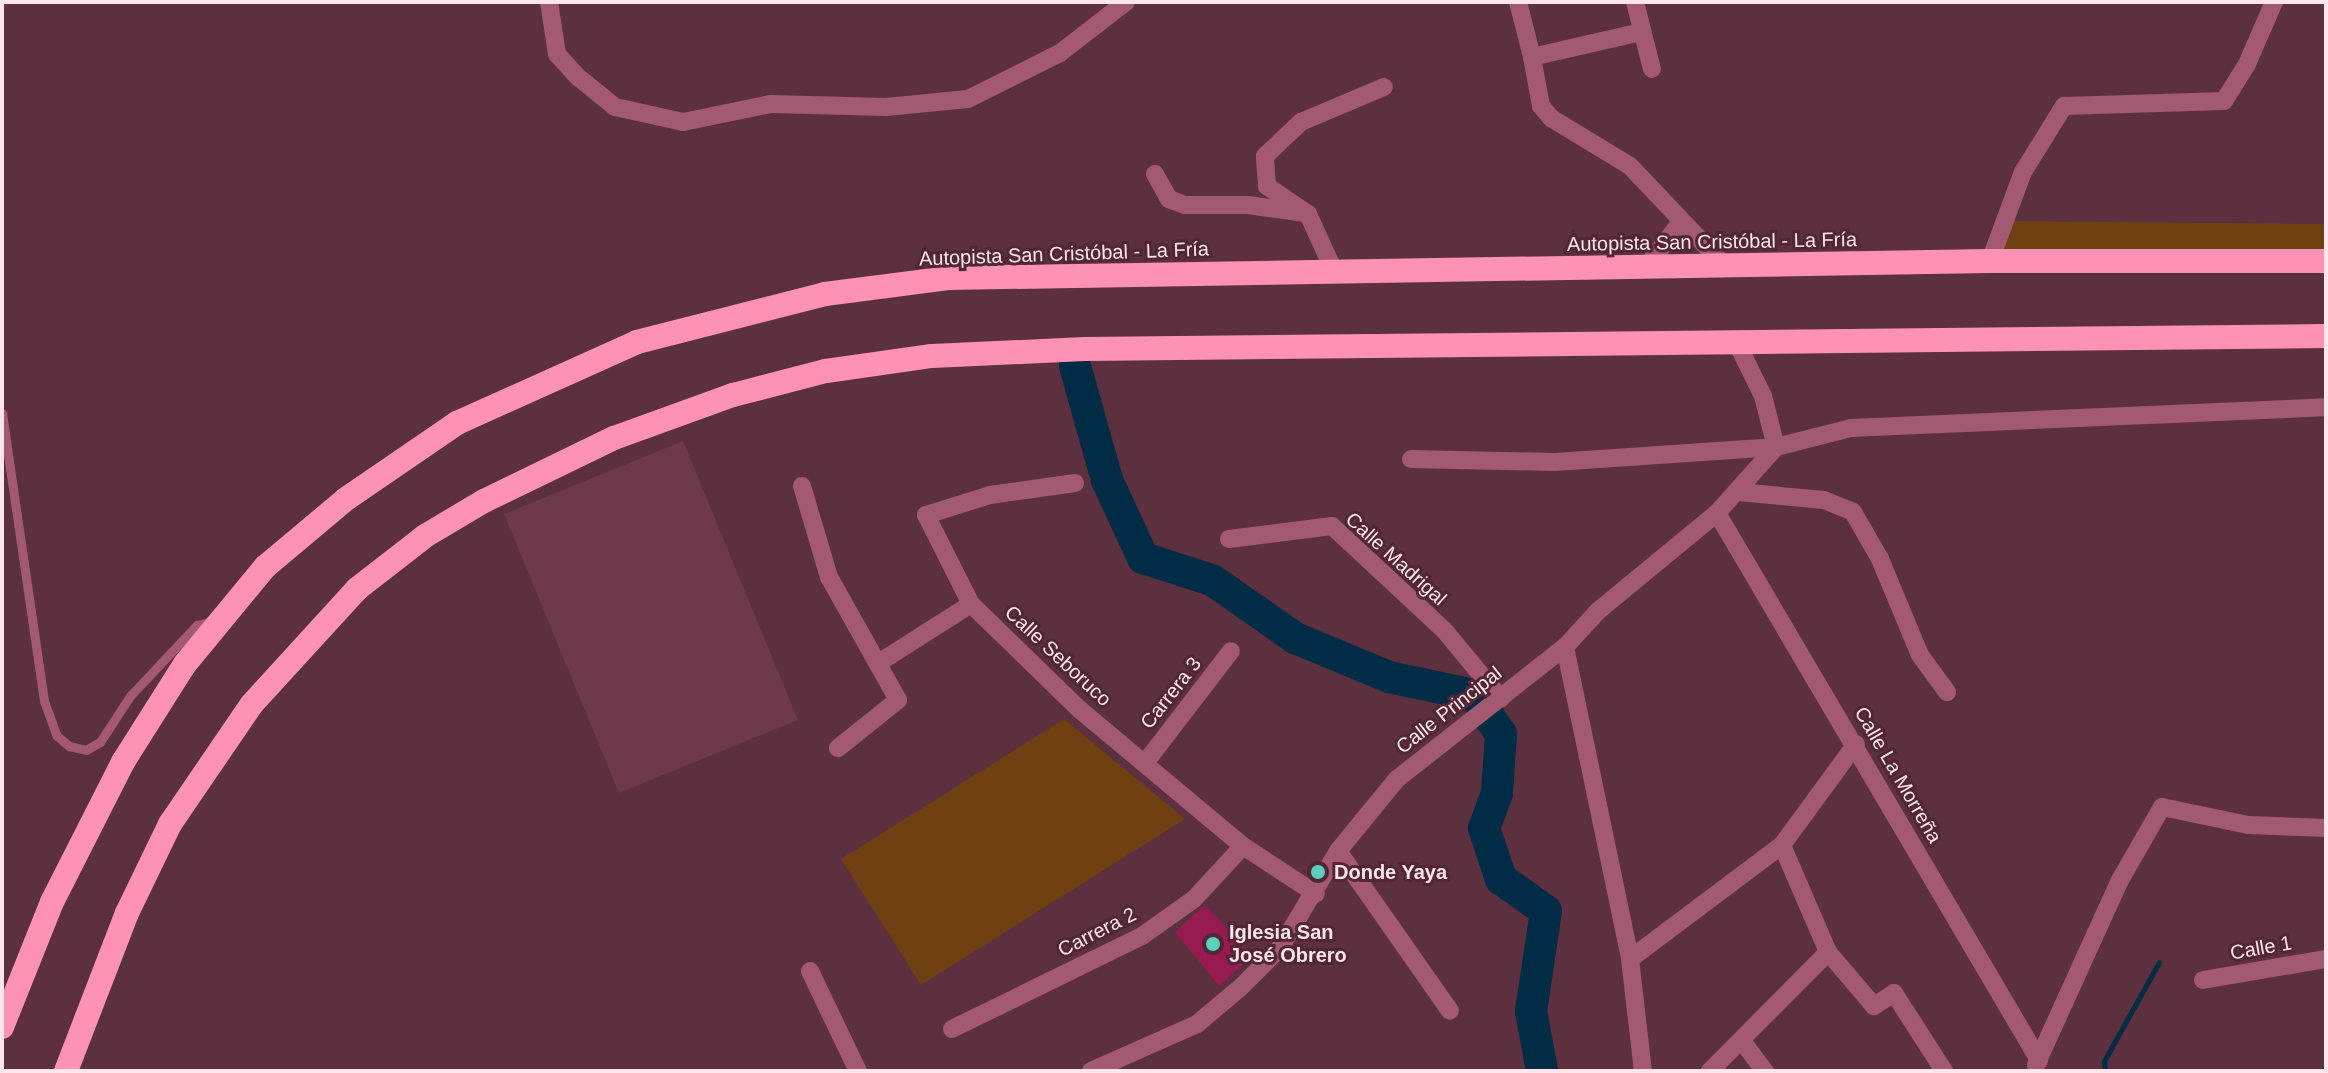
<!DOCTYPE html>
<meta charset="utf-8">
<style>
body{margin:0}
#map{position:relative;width:2328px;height:1073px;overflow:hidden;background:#5d303f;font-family:Helvetica,sans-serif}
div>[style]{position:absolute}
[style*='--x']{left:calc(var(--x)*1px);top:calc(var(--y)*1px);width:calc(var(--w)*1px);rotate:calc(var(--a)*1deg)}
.built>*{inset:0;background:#6d394b}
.green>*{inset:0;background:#6f4011}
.stream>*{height:5px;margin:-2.5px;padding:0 2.5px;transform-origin:2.5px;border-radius:2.5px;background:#002c46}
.river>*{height:32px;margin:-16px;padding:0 16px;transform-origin:16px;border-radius:16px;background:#002c46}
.building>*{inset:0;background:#971a51}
.lane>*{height:9px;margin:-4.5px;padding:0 4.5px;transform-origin:4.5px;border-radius:4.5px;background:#a35971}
.street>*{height:18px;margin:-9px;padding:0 9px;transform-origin:9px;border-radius:9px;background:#a35971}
.highway>*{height:24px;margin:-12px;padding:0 12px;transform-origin:12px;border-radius:12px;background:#fe92b4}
.dots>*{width:22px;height:22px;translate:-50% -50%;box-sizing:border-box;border:4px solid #522634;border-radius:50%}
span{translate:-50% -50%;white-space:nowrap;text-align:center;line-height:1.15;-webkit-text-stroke:6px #522634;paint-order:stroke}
.street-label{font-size:20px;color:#fee6ec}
.poi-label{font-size:20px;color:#fee6ec;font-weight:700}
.left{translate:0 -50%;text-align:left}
.frame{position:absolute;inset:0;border:4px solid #fee6ec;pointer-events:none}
</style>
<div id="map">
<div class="built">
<i style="clip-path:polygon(683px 441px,798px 720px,619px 793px,504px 514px)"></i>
</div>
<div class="green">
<i style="clip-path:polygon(2003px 221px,2326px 224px,2326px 261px,1990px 261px)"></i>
<i style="clip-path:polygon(1064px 719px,1185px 819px,921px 985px,841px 859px)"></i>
</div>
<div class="stream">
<i style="--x:2105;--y:1071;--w:10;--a:-96"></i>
<i style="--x:2104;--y:1061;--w:113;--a:-60.9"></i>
</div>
<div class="river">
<i style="--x:1075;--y:366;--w:118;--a:74.3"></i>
<i style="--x:1107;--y:480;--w:86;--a:65.2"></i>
<i style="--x:1143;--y:558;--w:72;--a:17.7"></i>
<i style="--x:1212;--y:580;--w:101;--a:34.9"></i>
<i style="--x:1295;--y:638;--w:102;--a:22.5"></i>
<i style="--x:1389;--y:677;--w:87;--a:12"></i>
<i style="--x:1474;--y:695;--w:47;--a:55.3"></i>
<i style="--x:1501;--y:734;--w:59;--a:93.9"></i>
<i style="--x:1497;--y:793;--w:37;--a:110"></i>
<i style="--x:1484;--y:828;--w:54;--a:71.6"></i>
<i style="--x:1501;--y:879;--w:55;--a:35.4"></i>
<i style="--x:1546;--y:911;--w:101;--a:98.5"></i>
<i style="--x:1531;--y:1011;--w:61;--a:79.6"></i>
</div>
<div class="building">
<i style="clip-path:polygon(1205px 905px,1252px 956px,1219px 986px,1175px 932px)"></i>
</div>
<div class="lane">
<i style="--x:2;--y:413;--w:291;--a:81.7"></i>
<i style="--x:44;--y:701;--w:37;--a:70"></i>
<i style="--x:57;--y:736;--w:16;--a:40"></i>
<i style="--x:69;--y:746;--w:17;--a:13"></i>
<i style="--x:86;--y:750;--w:16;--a:-30"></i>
<i style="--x:100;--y:742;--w:55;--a:-56.9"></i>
<i style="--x:130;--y:696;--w:98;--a:-46.7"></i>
<i style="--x:197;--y:625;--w:16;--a:-14"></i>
</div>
<div class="street">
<i style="--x:549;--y:2;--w:53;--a:81.3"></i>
<i style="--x:557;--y:54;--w:31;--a:48"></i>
<i style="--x:578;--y:77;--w:48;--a:39"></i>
<i style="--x:615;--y:107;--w:70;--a:12.4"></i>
<i style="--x:683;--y:122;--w:90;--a:-11.6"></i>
<i style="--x:771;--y:104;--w:115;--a:1.5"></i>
<i style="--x:886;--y:107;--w:82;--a:-5.6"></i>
<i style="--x:968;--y:99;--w:103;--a:-26.6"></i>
<i style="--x:1060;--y:53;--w:83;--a:-37.7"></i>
<i style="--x:1518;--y:2;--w:57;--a:75.7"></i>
<i style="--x:1532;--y:57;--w:112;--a:-12.9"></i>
<i style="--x:1635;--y:2;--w:69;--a:75.8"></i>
<i style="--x:1532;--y:57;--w:50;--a:79.6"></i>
<i style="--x:1541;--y:106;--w:16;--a:50"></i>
<i style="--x:1551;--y:118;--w:92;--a:31.3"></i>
<i style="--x:1630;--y:166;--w:138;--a:46.5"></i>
<i style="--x:1155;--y:174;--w:29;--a:61"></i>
<i style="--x:1169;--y:199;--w:17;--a:21"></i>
<i style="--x:1185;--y:205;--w:63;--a:0"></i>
<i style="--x:1248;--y:205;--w:58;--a:8"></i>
<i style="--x:1990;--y:261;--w:95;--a:-69.7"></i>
<i style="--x:2023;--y:172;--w:78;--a:-58.2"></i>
<i style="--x:2064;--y:106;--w:160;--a:-1.8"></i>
<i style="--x:2224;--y:101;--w:44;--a:-58.1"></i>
<i style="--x:2247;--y:64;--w:68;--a:-66.5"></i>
<i style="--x:1646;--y:267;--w:57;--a:-52.1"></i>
<i style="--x:1334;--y:271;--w:63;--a:-114.5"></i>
<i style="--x:1308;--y:214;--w:50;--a:-145.7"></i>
<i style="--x:1267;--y:186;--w:30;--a:-94"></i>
<i style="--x:1265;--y:156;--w:50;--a:-43.4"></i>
<i style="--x:1301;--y:122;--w:90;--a:-22.9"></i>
<i style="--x:1737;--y:343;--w:59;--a:63.9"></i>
<i style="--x:1763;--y:396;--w:53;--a:75.7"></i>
<i style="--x:1411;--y:459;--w:144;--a:1.2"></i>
<i style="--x:1555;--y:462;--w:222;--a:-3.9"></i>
<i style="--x:1776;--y:447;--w:77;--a:-14.2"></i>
<i style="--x:1851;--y:428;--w:475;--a:-2.5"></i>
<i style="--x:1075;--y:483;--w:86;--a:172"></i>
<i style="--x:990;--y:495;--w:67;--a:162.6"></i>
<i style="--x:926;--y:515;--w:100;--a:63.2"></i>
<i style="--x:971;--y:604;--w:151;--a:44.2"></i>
<i style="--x:1079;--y:709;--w:214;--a:39.9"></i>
<i style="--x:1243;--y:846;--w:87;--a:33.3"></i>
<i style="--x:802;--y:486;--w:95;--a:73.5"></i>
<i style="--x:829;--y:577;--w:141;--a:60.7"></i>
<i style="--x:898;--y:700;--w:77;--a:141.3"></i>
<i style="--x:1739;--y:492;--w:85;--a:5.4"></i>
<i style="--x:1824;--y:500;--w:31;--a:22"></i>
<i style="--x:1853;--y:512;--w:54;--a:60.1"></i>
<i style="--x:1880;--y:559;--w:104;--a:67.4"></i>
<i style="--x:1920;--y:655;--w:46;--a:53.9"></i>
<i style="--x:1717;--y:513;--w:635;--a:59.52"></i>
<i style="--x:1229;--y:539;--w:104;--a:-7.2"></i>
<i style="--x:1332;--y:526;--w:153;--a:42.9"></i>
<i style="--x:1444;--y:630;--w:89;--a:50.4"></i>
<i style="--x:1565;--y:647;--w:319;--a:78.2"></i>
<i style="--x:1630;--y:959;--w:113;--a:83.4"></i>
<i style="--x:880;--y:662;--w:108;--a:-32.5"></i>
<i style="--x:1145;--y:763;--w:141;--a:-52.5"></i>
<i style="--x:1338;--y:851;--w:195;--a:55"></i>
<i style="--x:1828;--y:952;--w:71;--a:49.6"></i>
<i style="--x:1874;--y:1006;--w:24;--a:-33"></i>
<i style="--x:1894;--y:993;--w:93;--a:57.3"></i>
<i style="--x:1630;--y:959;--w:190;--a:-36.9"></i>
<i style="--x:1782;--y:845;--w:125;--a:-53.8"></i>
<i style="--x:810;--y:971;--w:111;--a:64.4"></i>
<i style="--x:2203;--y:980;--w:125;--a:-9.7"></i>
<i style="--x:952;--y:1029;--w:212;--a:-26.1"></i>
<i style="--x:1142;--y:936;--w:64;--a:-35.4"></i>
<i style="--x:1194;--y:899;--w:72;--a:-47.2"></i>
<i style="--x:1742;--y:1041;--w:38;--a:53"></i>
<i style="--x:2036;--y:1065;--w:201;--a:-65.6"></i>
<i style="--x:2119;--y:882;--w:86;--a:-60.2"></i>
<i style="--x:2162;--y:807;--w:88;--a:11.8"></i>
<i style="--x:2248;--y:825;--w:78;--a:2.2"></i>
<i style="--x:1091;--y:1071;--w:116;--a:-23.9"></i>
<i style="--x:1197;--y:1024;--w:57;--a:-40.1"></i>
<i style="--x:1241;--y:987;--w:55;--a:-45"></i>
<i style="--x:1280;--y:948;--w:113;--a:-59.1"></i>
<i style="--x:1338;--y:851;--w:93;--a:-50.7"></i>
<i style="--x:1397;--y:779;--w:214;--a:-38.2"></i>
<i style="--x:1565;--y:647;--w:49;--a:-47.5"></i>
<i style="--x:1598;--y:611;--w:154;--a:-39.5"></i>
<i style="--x:1717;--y:513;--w:89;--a:-48.2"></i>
<i style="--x:1710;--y:1071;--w:168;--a:-45.2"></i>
<i style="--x:1828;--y:952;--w:116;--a:-113.3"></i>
</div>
<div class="highway">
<i style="--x:2;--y:1027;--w:135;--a:-68.2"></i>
<i style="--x:52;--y:902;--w:157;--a:-63.1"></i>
<i style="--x:123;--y:762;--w:116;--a:-57.7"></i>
<i style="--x:185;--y:664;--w:126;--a:-50.5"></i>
<i style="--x:265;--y:567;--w:106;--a:-40"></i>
<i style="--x:346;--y:499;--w:135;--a:-34.4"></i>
<i style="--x:457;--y:423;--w:197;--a:-24.2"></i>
<i style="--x:637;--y:342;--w:194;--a:-14.3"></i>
<i style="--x:825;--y:294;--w:124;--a:-7.4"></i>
<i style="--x:948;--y:278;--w:1042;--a:-0.93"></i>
<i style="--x:1990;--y:261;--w:336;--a:0"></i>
<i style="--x:66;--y:1071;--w:169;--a:-68.9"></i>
<i style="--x:127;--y:913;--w:99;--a:-64.2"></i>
<i style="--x:170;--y:824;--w:145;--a:-55.7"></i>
<i style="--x:252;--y:704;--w:156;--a:-47.6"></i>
<i style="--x:357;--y:589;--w:86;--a:-37.9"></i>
<i style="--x:425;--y:536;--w:69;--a:-30.7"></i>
<i style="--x:484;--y:501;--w:144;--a:-25.9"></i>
<i style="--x:614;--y:438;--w:127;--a:-19.9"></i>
<i style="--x:733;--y:395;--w:96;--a:-14.5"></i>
<i style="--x:826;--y:371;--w:107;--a:-8.1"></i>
<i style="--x:932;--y:356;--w:153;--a:-2.6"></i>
<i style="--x:1085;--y:349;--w:1241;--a:-0.6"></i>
</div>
<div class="dots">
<i style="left:1318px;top:872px;background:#5cceba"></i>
<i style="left:1213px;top:944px;background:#5cceba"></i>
</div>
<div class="street-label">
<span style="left:1712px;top:242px;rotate:-1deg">Autopista San Cristóbal - La Fría</span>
<span style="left:1064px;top:254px;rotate:-2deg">Autopista San Cristóbal - La Fría</span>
<span style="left:1396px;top:559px;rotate:42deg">Calle Madrigal</span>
<span style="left:1058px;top:656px;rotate:43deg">Calle Seboruco</span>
<span style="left:1171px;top:693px;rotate:-52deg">Carrera 3</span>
<span style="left:1449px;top:710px;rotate:-38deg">Calle Principal</span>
<span style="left:1898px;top:775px;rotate:60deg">Calle La Morreña</span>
<span style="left:1097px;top:932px;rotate:-27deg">Carrera 2</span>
<span style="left:2261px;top:948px;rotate:-10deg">Calle 1</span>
</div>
<div class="poi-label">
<span class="left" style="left:1334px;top:872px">Donde Yaya</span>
<span class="left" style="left:1229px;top:944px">Iglesia San<br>José Obrero</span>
</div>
<div class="frame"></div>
</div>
